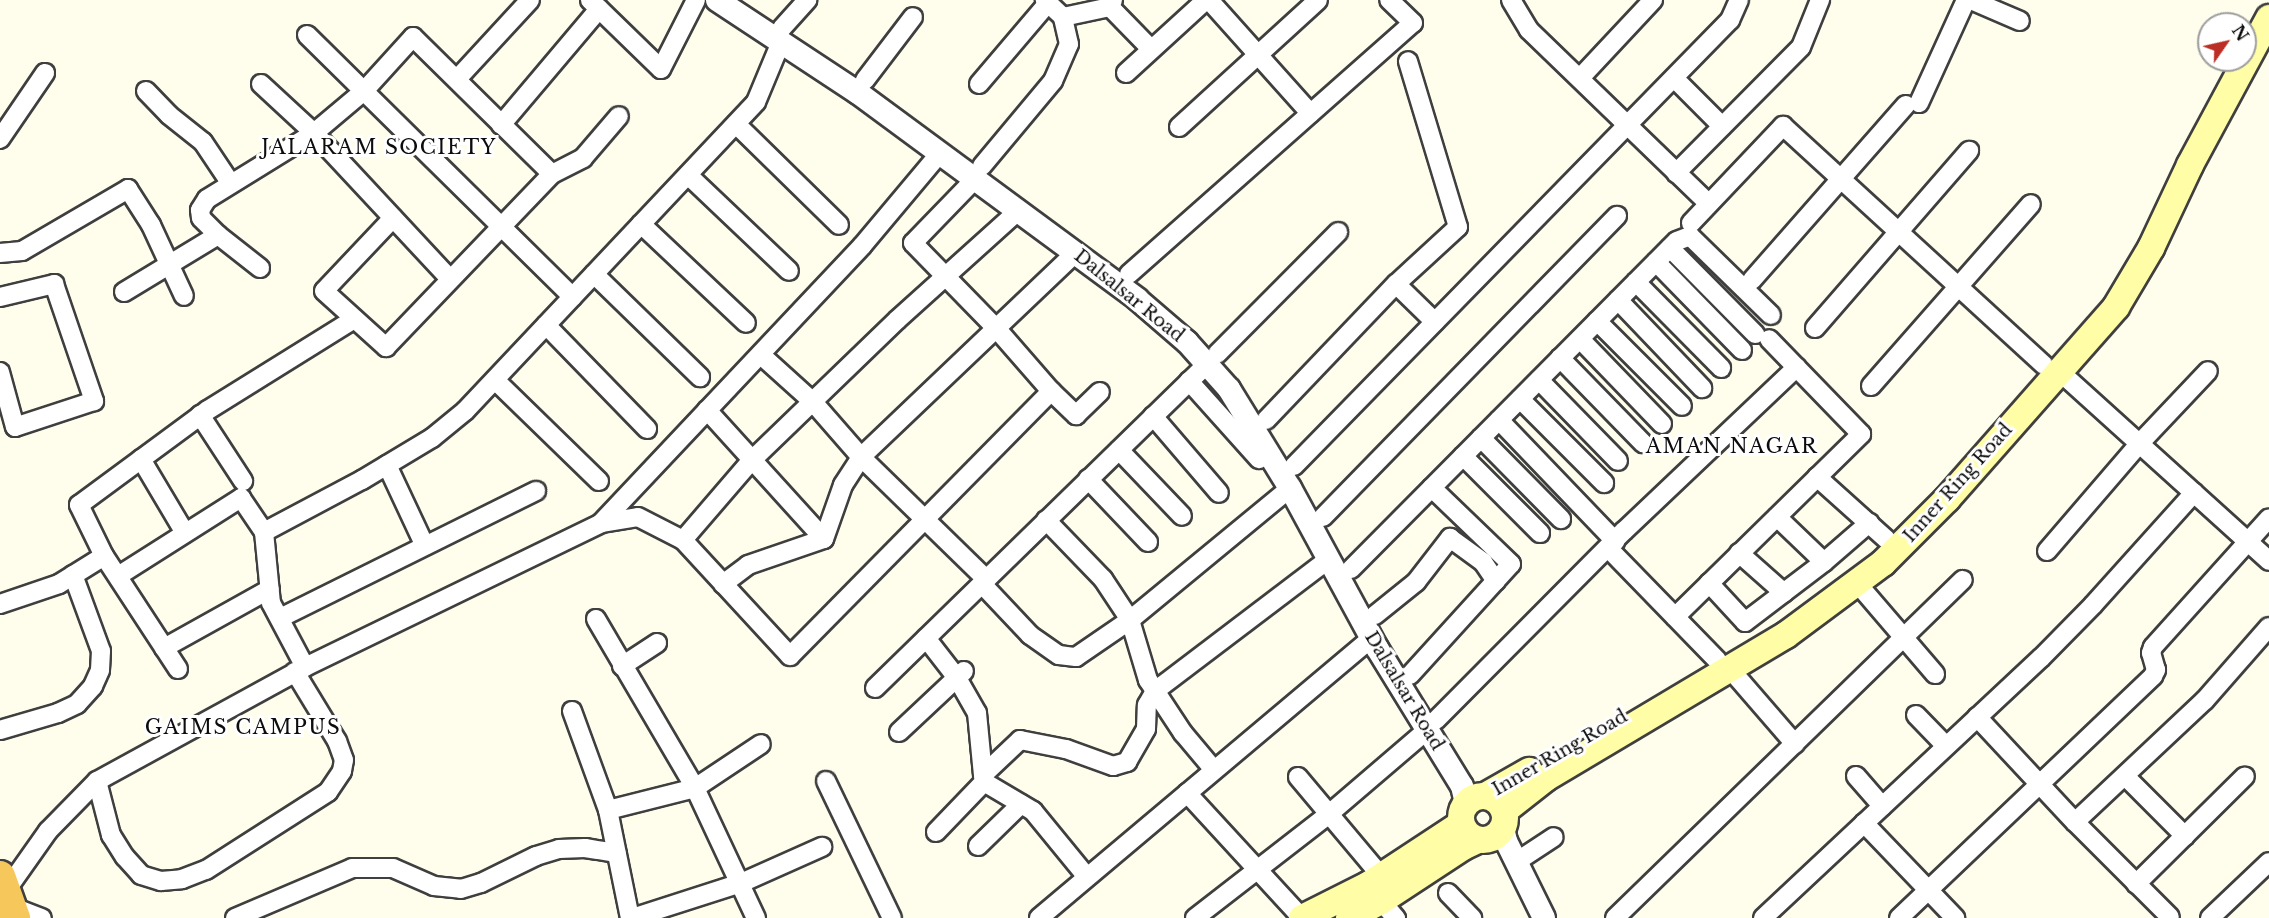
<!DOCTYPE html>
<style>
body{margin:0}
#map{position:relative;width:2269px;height:918px;overflow:hidden;background:#fffdeb;font-family:"Libre Baskerville",serif}
div>[style]{position:absolute}
[style*='--x']{left:calc(var(--x)*1px);top:calc(var(--y)*1px);width:calc(var(--w)*1px);rotate:calc(var(--a)*1deg)}
.roads{filter:drop-shadow(2px 0 #3f3f3f) drop-shadow(-2px 0 #3f3f3f) drop-shadow(0 2px #3f3f3f) drop-shadow(0 -2px #3f3f3f)}
.minor>*{height:18px;margin:-9px;padding:0 9px;transform-origin:9px;border-radius:9px;background:#fff}
.tertiary>*{height:22px;margin:-11px;padding:0 11px;transform-origin:11px;border-radius:11px;background:#fff}
.secondary>*{height:26px;margin:-13px;padding:0 13px;transform-origin:13px;border-radius:13px;background:#fffea7}
.secondary>.ring{margin:-13px;padding:0;box-sizing:content-box;background:none;border:26px solid #fffea7;border-radius:50%}
.trunk>*{height:30px;margin:-15px;padding:0 15px;transform-origin:15px;border-radius:15px;background:#f6c85b}
span{translate:-50% -50%;white-space:nowrap;text-align:center;line-height:1.15;-webkit-text-stroke:6px #fff;paint-order:stroke}
.street-label{font-size:18px;color:#0c0c0c}
.neighbourhood-label{font-size:20px;color:#0c0c0c;letter-spacing:1.5px}
.north{position:absolute;left:2197px;top:12px;width:60px;height:60px;box-sizing:border-box;background:#fff;border:2px solid #9e9e9e;border-radius:50%;rotate:56deg;font-size:16px;font-weight:700;line-height:24px;text-align:center;color:#0c0c0c}
.north::after{content:'';display:block;margin:auto;width:21px;height:27px;background:#bc2d25;clip-path:polygon(50% 0,100% 100%,50% 72%,0 100%)}
</style>
<div id="map">
<div class="roads">
<div class="minor">
<i style="--x:590;--y:0;--w:99;--a:44.2"></i>
<i style="--x:661;--y:69;--w:77;--a:-63.1"></i>
<i style="--x:1113;--y:0;--w:8;--a:113"></i>
<i style="--x:1110;--y:7;--w:59;--a:45.7"></i>
<i style="--x:1209;--y:0;--w:152;--a:48.2"></i>
<i style="--x:1511;--y:0;--w:35;--a:59"></i>
<i style="--x:1529;--y:30;--w:250;--a:44"></i>
<i style="--x:1971;--y:0;--w:53;--a:23.2"></i>
<i style="--x:1063;--y:17;--w:48;--a:-12"></i>
<i style="--x:782;--y:28;--w:38;--a:-48"></i>
<i style="--x:307;--y:35;--w:373;--a:44.6"></i>
<i style="--x:1126;--y:73;--w:108;--a:-42.4"></i>
<i style="--x:458;--y:78;--w:106;--a:-47.3"></i>
<i style="--x:1580;--y:78;--w:107;--a:-46.9"></i>
<i style="--x:1674;--y:78;--w:68;--a:45"></i>
<i style="--x:865;--y:80;--w:79;--a:-52.7"></i>
<i style="--x:261;--y:84;--w:72;--a:42.8"></i>
<i style="--x:314;--y:133;--w:200;--a:47"></i>
<i style="--x:979;--y:84;--w:106;--a:-49.6"></i>
<i style="--x:146;--y:91;--w:33;--a:46"></i>
<i style="--x:169;--y:115;--w:43;--a:38.5"></i>
<i style="--x:203;--y:142;--w:50;--a:56.3"></i>
<i style="--x:1919;--y:103;--w:113;--a:-65.5"></i>
<i style="--x:736;--y:124;--w:144;--a:44.4"></i>
<i style="--x:501;--y:125;--w:152;--a:-49.8"></i>
<i style="--x:1179;--y:127;--w:188;--a:-42.4"></i>
<i style="--x:0;--y:139;--w:80;--a:-55.7"></i>
<i style="--x:982;--y:166;--w:111;--a:-50.1"></i>
<i style="--x:1053;--y:81;--w:40;--a:-66.6"></i>
<i style="--x:1069;--y:44;--w:28;--a:-103"></i>
<i style="--x:1063;--y:17;--w:25;--a:-137"></i>
<i style="--x:1676;--y:173;--w:177;--a:-45.2"></i>
<i style="--x:1801;--y:47;--w:51;--a:-68"></i>
<i style="--x:688;--y:175;--w:139;--a:43.5"></i>
<i style="--x:975;--y:179;--w:89;--a:134.1"></i>
<i style="--x:913;--y:243;--w:119;--a:45.7"></i>
<i style="--x:996;--y:328;--w:84;--a:48.9"></i>
<i style="--x:1051;--y:391;--w:35;--a:44"></i>
<i style="--x:1076;--y:415;--w:33;--a:-44"></i>
<i style="--x:393;--y:218;--w:100;--a:133.4"></i>
<i style="--x:324;--y:291;--w:84;--a:42.1"></i>
<i style="--x:386;--y:347;--w:240;--a:-46.2"></i>
<i style="--x:552;--y:174;--w:35;--a:-27"></i>
<i style="--x:583;--y:158;--w:55;--a:-49.4"></i>
<i style="--x:1691;--y:223;--w:134;--a:-46.5"></i>
<i style="--x:1783;--y:126;--w:354;--a:42.5"></i>
<i style="--x:641;--y:224;--w:144;--a:43.3"></i>
<i style="--x:1670;--y:248;--w:121;--a:45.3"></i>
<i style="--x:0;--y:253;--w:22;--a:-5"></i>
<i style="--x:22;--y:251;--w:123;--a:-30.3"></i>
<i style="--x:128;--y:189;--w:43;--a:57.4"></i>
<i style="--x:151;--y:225;--w:78;--a:65.1"></i>
<i style="--x:1656;--y:262;--w:123;--a:45.7"></i>
<i style="--x:260;--y:268;--w:53;--a:-141.8"></i>
<i style="--x:218;--y:235;--w:24;--a:-135"></i>
<i style="--x:201;--y:218;--w:8;--a:-97"></i>
<i style="--x:200;--y:210;--w:13;--a:-58"></i>
<i style="--x:207;--y:199;--w:126;--a:-31.7"></i>
<i style="--x:314;--y:133;--w:65;--a:-40"></i>
<i style="--x:364;--y:91;--w:73;--a:-47.8"></i>
<i style="--x:413;--y:37;--w:195;--a:44.6"></i>
<i style="--x:594;--y:274;--w:148;--a:44.2"></i>
<i style="--x:1129;--y:274;--w:379;--a:-41.5"></i>
<i style="--x:1413;--y:23;--w:33;--a:-136"></i>
<i style="--x:1752;--y:280;--w:233;--a:-48.7"></i>
<i style="--x:1636;--y:282;--w:121;--a:45.3"></i>
<i style="--x:1396;--y:284;--w:54;--a:44.3"></i>
<i style="--x:124;--y:292;--w:110;--a:-31.2"></i>
<i style="--x:0;--y:297;--w:56;--a:-13.5"></i>
<i style="--x:54;--y:284;--w:124;--a:71.1"></i>
<i style="--x:94;--y:401;--w:83;--a:161.8"></i>
<i style="--x:15;--y:427;--w:57;--a:-105.3"></i>
<i style="--x:1618;--y:300;--w:122;--a:46.3"></i>
<i style="--x:1597;--y:321;--w:120;--a:45"></i>
<i style="--x:546;--y:325;--w:145;--a:45.8"></i>
<i style="--x:1815;--y:328;--w:235;--a:-49"></i>
<i style="--x:1580;--y:339;--w:118;--a:46"></i>
<i style="--x:1217;--y:354;--w:172;--a:-45.2"></i>
<i style="--x:761;--y:355;--w:70;--a:42.1"></i>
<i style="--x:813;--y:402;--w:73;--a:48.9"></i>
<i style="--x:861;--y:457;--w:175;--a:44.3"></i>
<i style="--x:1560;--y:358;--w:119;--a:45.7"></i>
<i style="--x:2059;--y:371;--w:283;--a:42.1"></i>
<i style="--x:495;--y:380;--w:145;--a:44.2"></i>
<i style="--x:1539;--y:380;--w:113;--a:45.7"></i>
<i style="--x:1189;--y:381;--w:105;--a:48.1"></i>
<i style="--x:1871;--y:386;--w:242;--a:-48.7"></i>
<i style="--x:1520;--y:399;--w:119;--a:45"></i>
<i style="--x:707;--y:410;--w:174;--a:47.8"></i>
<i style="--x:200;--y:415;--w:79;--a:56.9"></i>
<i style="--x:1153;--y:416;--w:101;--a:49.4"></i>
<i style="--x:1266;--y:420;--w:188;--a:-46.3"></i>
<i style="--x:1396;--y:284;--w:84;--a:-42.6"></i>
<i style="--x:1458;--y:227;--w:173;--a:-106.8"></i>
<i style="--x:1499;--y:420;--w:168;--a:46.2"></i>
<i style="--x:1481;--y:438;--w:114;--a:45.4"></i>
<i style="--x:1119;--y:450;--w:91;--a:46.3"></i>
<i style="--x:1463;--y:456;--w:109;--a:45"></i>
<i style="--x:141;--y:459;--w:86;--a:59.3"></i>
<i style="--x:387;--y:465;--w:89;--a:64.9"></i>
<i style="--x:1294;--y:466;--w:624;--a:-45.65"></i>
<i style="--x:1730;--y:20;--w:22;--a:-66"></i>
<i style="--x:1817;--y:477;--w:93;--a:41.9"></i>
<i style="--x:1088;--y:479;--w:87;--a:46.4"></i>
<i style="--x:1323;--y:517;--w:421;--a:-45.7"></i>
<i style="--x:1777;--y:517;--w:65;--a:43.8"></i>
<i style="--x:1046;--y:520;--w:82;--a:46"></i>
<i style="--x:1103;--y:579;--w:49;--a:56.6"></i>
<i style="--x:1130;--y:620;--w:63;--a:73.3"></i>
<i style="--x:1148;--y:680;--w:64;--a:56.6"></i>
<i style="--x:1183;--y:733;--w:48;--a:50"></i>
<i style="--x:601;--y:523;--w:381;--a:-46.7"></i>
<i style="--x:862;--y:246;--w:121;--a:-50"></i>
<i style="--x:264;--y:532;--w:111;--a:-28"></i>
<i style="--x:362;--y:480;--w:82;--a:-31"></i>
<i style="--x:432;--y:438;--w:43;--a:-39.3"></i>
<i style="--x:465;--y:411;--w:424;--a:-46.7"></i>
<i style="--x:756;--y:102;--w:65;--a:-67.4"></i>
<i style="--x:683;--y:540;--w:104;--a:-49.3"></i>
<i style="--x:751;--y:461;--w:203;--a:-44"></i>
<i style="--x:897;--y:320;--w:163;--a:-42"></i>
<i style="--x:1609;--y:549;--w:155;--a:45.8"></i>
<i style="--x:2047;--y:551;--w:141;--a:-49.3"></i>
<i style="--x:2139;--y:444;--w:100;--a:-46.6"></i>
<i style="--x:1739;--y:553;--w:60;--a:41.6"></i>
<i style="--x:1351;--y:569;--w:462;--a:-45.2"></i>
<i style="--x:1677;--y:241;--w:14;--a:-21"></i>
<i style="--x:1690;--y:236;--w:113;--a:44.3"></i>
<i style="--x:118;--y:576;--w:146;--a:-32.4"></i>
<i style="--x:241;--y:498;--w:41;--a:55.9"></i>
<i style="--x:264;--y:532;--w:71;--a:84.4"></i>
<i style="--x:271;--y:603;--w:72;--a:62"></i>
<i style="--x:1709;--y:583;--w:53;--a:47.3"></i>
<i style="--x:1745;--y:622;--w:99;--a:-37.2"></i>
<i style="--x:1824;--y:562;--w:60;--a:-40.9"></i>
<i style="--x:1857;--y:583;--w:120;--a:49.4"></i>
<i style="--x:723;--y:584;--w:31;--a:-37"></i>
<i style="--x:748;--y:565;--w:80;--a:-18.9"></i>
<i style="--x:824;--y:539;--w:57;--a:-70.6"></i>
<i style="--x:843;--y:485;--w:33;--a:-57"></i>
<i style="--x:861;--y:457;--w:296;--a:-43.6"></i>
<i style="--x:982;--y:584;--w:70;--a:46.7"></i>
<i style="--x:1030;--y:635;--w:35;--a:35"></i>
<i style="--x:1059;--y:655;--w:17;--a:7"></i>
<i style="--x:1076;--y:657;--w:65;--a:-34.4"></i>
<i style="--x:1130;--y:620;--w:207;--a:-39.5"></i>
<i style="--x:0;--y:604;--w:62;--a:-18.7"></i>
<i style="--x:59;--y:584;--w:53;--a:-31.9"></i>
<i style="--x:1375;--y:615;--w:53;--a:-38.8"></i>
<i style="--x:1416;--y:582;--w:56;--a:-52.3"></i>
<i style="--x:1450;--y:538;--w:41;--a:36"></i>
<i style="--x:1483;--y:562;--w:23;--a:56"></i>
<i style="--x:1675;--y:617;--w:261;--a:-44.5"></i>
<i style="--x:1861;--y:434;--w:132;--a:-134.1"></i>
<i style="--x:280;--y:618;--w:286;--a:-26.4"></i>
<i style="--x:596;--y:619;--w:196;--a:59.6"></i>
<i style="--x:695;--y:788;--w:144;--a:64.9"></i>
<i style="--x:926;--y:638;--w:51;--a:52.2"></i>
<i style="--x:957;--y:678;--w:40;--a:60.3"></i>
<i style="--x:977;--y:713;--w:62;--a:84.5"></i>
<i style="--x:164;--y:648;--w:121;--a:-29.1"></i>
<i style="--x:622;--y:666;--w:42;--a:-33.3"></i>
<i style="--x:178;--y:669;--w:135;--a:-123.2"></i>
<i style="--x:104;--y:556;--w:57;--a:-116.1"></i>
<i style="--x:79;--y:505;--w:160;--a:-36.4"></i>
<i style="--x:208;--y:410;--w:172;--a:-31.9"></i>
<i style="--x:1730;--y:669;--w:99;--a:49.1"></i>
<i style="--x:1410;--y:675;--w:150;--a:-47.7"></i>
<i style="--x:1511;--y:564;--w:110;--a:-136.1"></i>
<i style="--x:875;--y:688;--w:464;--a:-44.3"></i>
<i style="--x:572;--y:711;--w:105;--a:70"></i>
<i style="--x:608;--y:810;--w:110;--a:78.5"></i>
<i style="--x:1916;--y:715;--w:43;--a:45.9"></i>
<i style="--x:1977;--y:717;--w:144;--a:47"></i>
<i style="--x:2075;--y:822;--w:134;--a:45"></i>
<i style="--x:1436;--y:720;--w:267;--a:-45.2"></i>
<i style="--x:1624;--y:531;--w:238;--a:-43.5"></i>
<i style="--x:0;--y:730;--w:60;--a:-16.3"></i>
<i style="--x:58;--y:713;--w:21;--a:-25"></i>
<i style="--x:77;--y:704;--w:24;--a:-48"></i>
<i style="--x:93;--y:686;--w:17;--a:-66"></i>
<i style="--x:100;--y:670;--w:19;--a:-87"></i>
<i style="--x:101;--y:651;--w:81;--a:-110.2"></i>
<i style="--x:899;--y:732;--w:89;--a:-43.2"></i>
<i style="--x:1856;--y:776;--w:40;--a:49"></i>
<i style="--x:2125;--y:776;--w:85;--a:45"></i>
<i style="--x:1298;--y:777;--w:129;--a:50"></i>
<i style="--x:97;--y:781;--w:56;--a:75.5"></i>
<i style="--x:111;--y:835;--w:26;--a:58"></i>
<i style="--x:125;--y:857;--w:24;--a:48"></i>
<i style="--x:141;--y:875;--w:21;--a:17"></i>
<i style="--x:161;--y:881;--w:21;--a:-5"></i>
<i style="--x:182;--y:879;--w:26;--a:-21"></i>
<i style="--x:206;--y:870;--w:145;--a:-32.6"></i>
<i style="--x:328;--y:792;--w:25;--a:-56"></i>
<i style="--x:342;--y:771;--w:11;--a:-80"></i>
<i style="--x:344;--y:760;--w:20;--a:-110"></i>
<i style="--x:337;--y:741;--w:81;--a:-121.3"></i>
<i style="--x:826;--y:781;--w:152;--a:64.3"></i>
<i style="--x:984;--y:782;--w:57;--a:30.6"></i>
<i style="--x:1033;--y:811;--w:85;--a:50.7"></i>
<i style="--x:1187;--y:793;--w:170;--a:47.4"></i>
<i style="--x:608;--y:810;--w:90;--a:-14.2"></i>
<i style="--x:695;--y:788;--w:79;--a:-33.7"></i>
<i style="--x:2075;--y:822;--w:178;--a:-43.2"></i>
<i style="--x:2205;--y:700;--w:97;--a:-48.8"></i>
<i style="--x:1864;--y:823;--w:132;--a:46.2"></i>
<i style="--x:936;--y:832;--w:69;--a:-46.2"></i>
<i style="--x:984;--y:782;--w:7;--a:-98"></i>
<i style="--x:983;--y:775;--w:51;--a:-43.4"></i>
<i style="--x:1020;--y:740;--w:47;--a:11.1"></i>
<i style="--x:1066;--y:749;--w:50;--a:19.9"></i>
<i style="--x:1113;--y:766;--w:15;--a:-16"></i>
<i style="--x:1127;--y:762;--w:38;--a:-60"></i>
<i style="--x:1146;--y:729;--w:24;--a:-88"></i>
<i style="--x:1147;--y:705;--w:16;--a:-60"></i>
<i style="--x:1155;--y:691;--w:218;--a:-37.2"></i>
<i style="--x:978;--y:846;--w:60;--a:-44.3"></i>
<i style="--x:1516;--y:862;--w:45;--a:-33.3"></i>
<i style="--x:2136;--y:884;--w:153;--a:-44.7"></i>
<i style="--x:5;--y:892;--w:75;--a:-54.8"></i>
<i style="--x:48;--y:831;--w:70;--a:-45.6"></i>
<i style="--x:97;--y:781;--w:237;--a:-28.7"></i>
<i style="--x:305;--y:667;--w:329;--a:-25.9"></i>
<i style="--x:601;--y:523;--w:37;--a:-9"></i>
<i style="--x:638;--y:517;--w:51;--a:27.1"></i>
<i style="--x:683;--y:540;--w:158;--a:47.3"></i>
<i style="--x:790;--y:656;--w:372;--a:-45.4"></i>
<i style="--x:1448;--y:893;--w:35;--a:46"></i>
<i style="--x:1381;--y:901;--w:23;--a:49"></i>
<i style="--x:10;--y:906;--w:34;--a:21"></i>
<i style="--x:235;--y:918;--w:127;--a:-23.1"></i>
<i style="--x:352;--y:868;--w:41;--a:0"></i>
<i style="--x:393;--y:868;--w:45;--a:23.7"></i>
<i style="--x:434;--y:886;--w:27;--a:6"></i>
<i style="--x:461;--y:889;--w:21;--a:-17"></i>
<i style="--x:481;--y:883;--w:61;--a:-26.1"></i>
<i style="--x:536;--y:856;--w:24;--a:-17"></i>
<i style="--x:559;--y:849;--w:26;--a:-2"></i>
<i style="--x:585;--y:848;--w:32;--a:9"></i>
<i style="--x:632;--y:918;--w:114;--a:-17.8"></i>
<i style="--x:741;--y:883;--w:89;--a:-24"></i>
<i style="--x:1039;--y:918;--w:435;--a:-40.1"></i>
<i style="--x:1195;--y:918;--w:170;--a:-37.8"></i>
<i style="--x:1329;--y:814;--w:129;--a:-40.6"></i>
<i style="--x:1615;--y:918;--w:485;--a:-44.2"></i>
<i style="--x:1763;--y:918;--w:381;--a:-43.1"></i>
<i style="--x:2041;--y:658;--w:74;--a:-45.5"></i>
<i style="--x:2093;--y:605;--w:151;--a:-48"></i>
<i style="--x:1899;--y:918;--w:351;--a:-43.6"></i>
<i style="--x:2153;--y:676;--w:7;--a:-63"></i>
<i style="--x:2156;--y:670;--w:18;--a:-106"></i>
<i style="--x:2151;--y:653;--w:6;--a:-72"></i>
<i style="--x:2153;--y:647;--w:173;--a:-48"></i>
<i style="--x:2210;--y:918;--w:81;--a:-43.5"></i>
</div>
<div class="tertiary">
<i style="--x:717;--y:0;--w:169;--a:33.4"></i>
<i style="--x:858;--y:93;--w:347;--a:36.4"></i>
<i style="--x:1137;--y:299;--w:66;--a:40.7"></i>
<i style="--x:1187;--y:342;--w:63;--a:48.2"></i>
<i style="--x:1229;--y:389;--w:116;--a:58.4"></i>
<i style="--x:1290;--y:488;--w:182;--a:61.5"></i>
<i style="--x:1377;--y:648;--w:162;--a:58.4"></i>
<i style="--x:1462;--y:786;--w:18;--a:77"></i>
<i style="--x:1503;--y:828;--w:13;--a:77"></i>
<i style="--x:1506;--y:841;--w:86;--a:63.7"></i>
</div>
<div class="secondary">
<i class="ring" style="left:1461px;top:796px;width:18px;height:18px"></i>
<i style="--x:1485;--y:796;--w:51;--a:-29.6"></i>
<i style="--x:1504;--y:811;--w:53;--a:-38.2"></i>
<i style="--x:1546;--y:778;--w:279;--a:-30.8"></i>
<i style="--x:1786;--y:635;--w:121;--a:-36.6"></i>
<i style="--x:1883;--y:563;--w:91;--a:-45"></i>
<i style="--x:1947;--y:499;--w:256;--a:-48.6"></i>
<i style="--x:2116;--y:307;--w:69;--a:-59.3"></i>
<i style="--x:2151;--y:248;--w:92;--a:-64.8"></i>
<i style="--x:2190;--y:165;--w:167;--a:-61.7"></i>
<i style="--x:1302;--y:918;--w:74;--a:-26.6"></i>
<i style="--x:1368;--y:885;--w:111;--a:-33.3"></i>
<i style="--x:1349;--y:918;--w:36;--a:-28"></i>
<i style="--x:1381;--y:901;--w:98;--a:-33.4"></i>
<i style="--x:1463;--y:847;--w:17;--a:-25"></i>
</div>
<div class="trunk">
<i style="--x:0;--y:876;--w:45;--a:70.3"></i>
</div>
</div>
<div class="street-label">
<span style="left:1129px;top:296px;rotate:39deg">Dalsalsar Road</span>
<span style="left:1958px;top:483px;rotate:-48deg">Inner Ring Road</span>
<span style="left:1404px;top:691px;rotate:59deg">Dalsalsar Road</span>
<span style="left:1560px;top:753px;rotate:-30deg">Inner Ring Road</span>
</div>
<div class="neighbourhood-label">
<span style="left:379px;top:147px">JALARAM SOCIETY</span>
<span style="left:1732px;top:446px">AMAN NAGAR</span>
<span style="left:243px;top:727px">GAIMS CAMPUS</span>
</div>
<div class="north">N</div>
</div>
